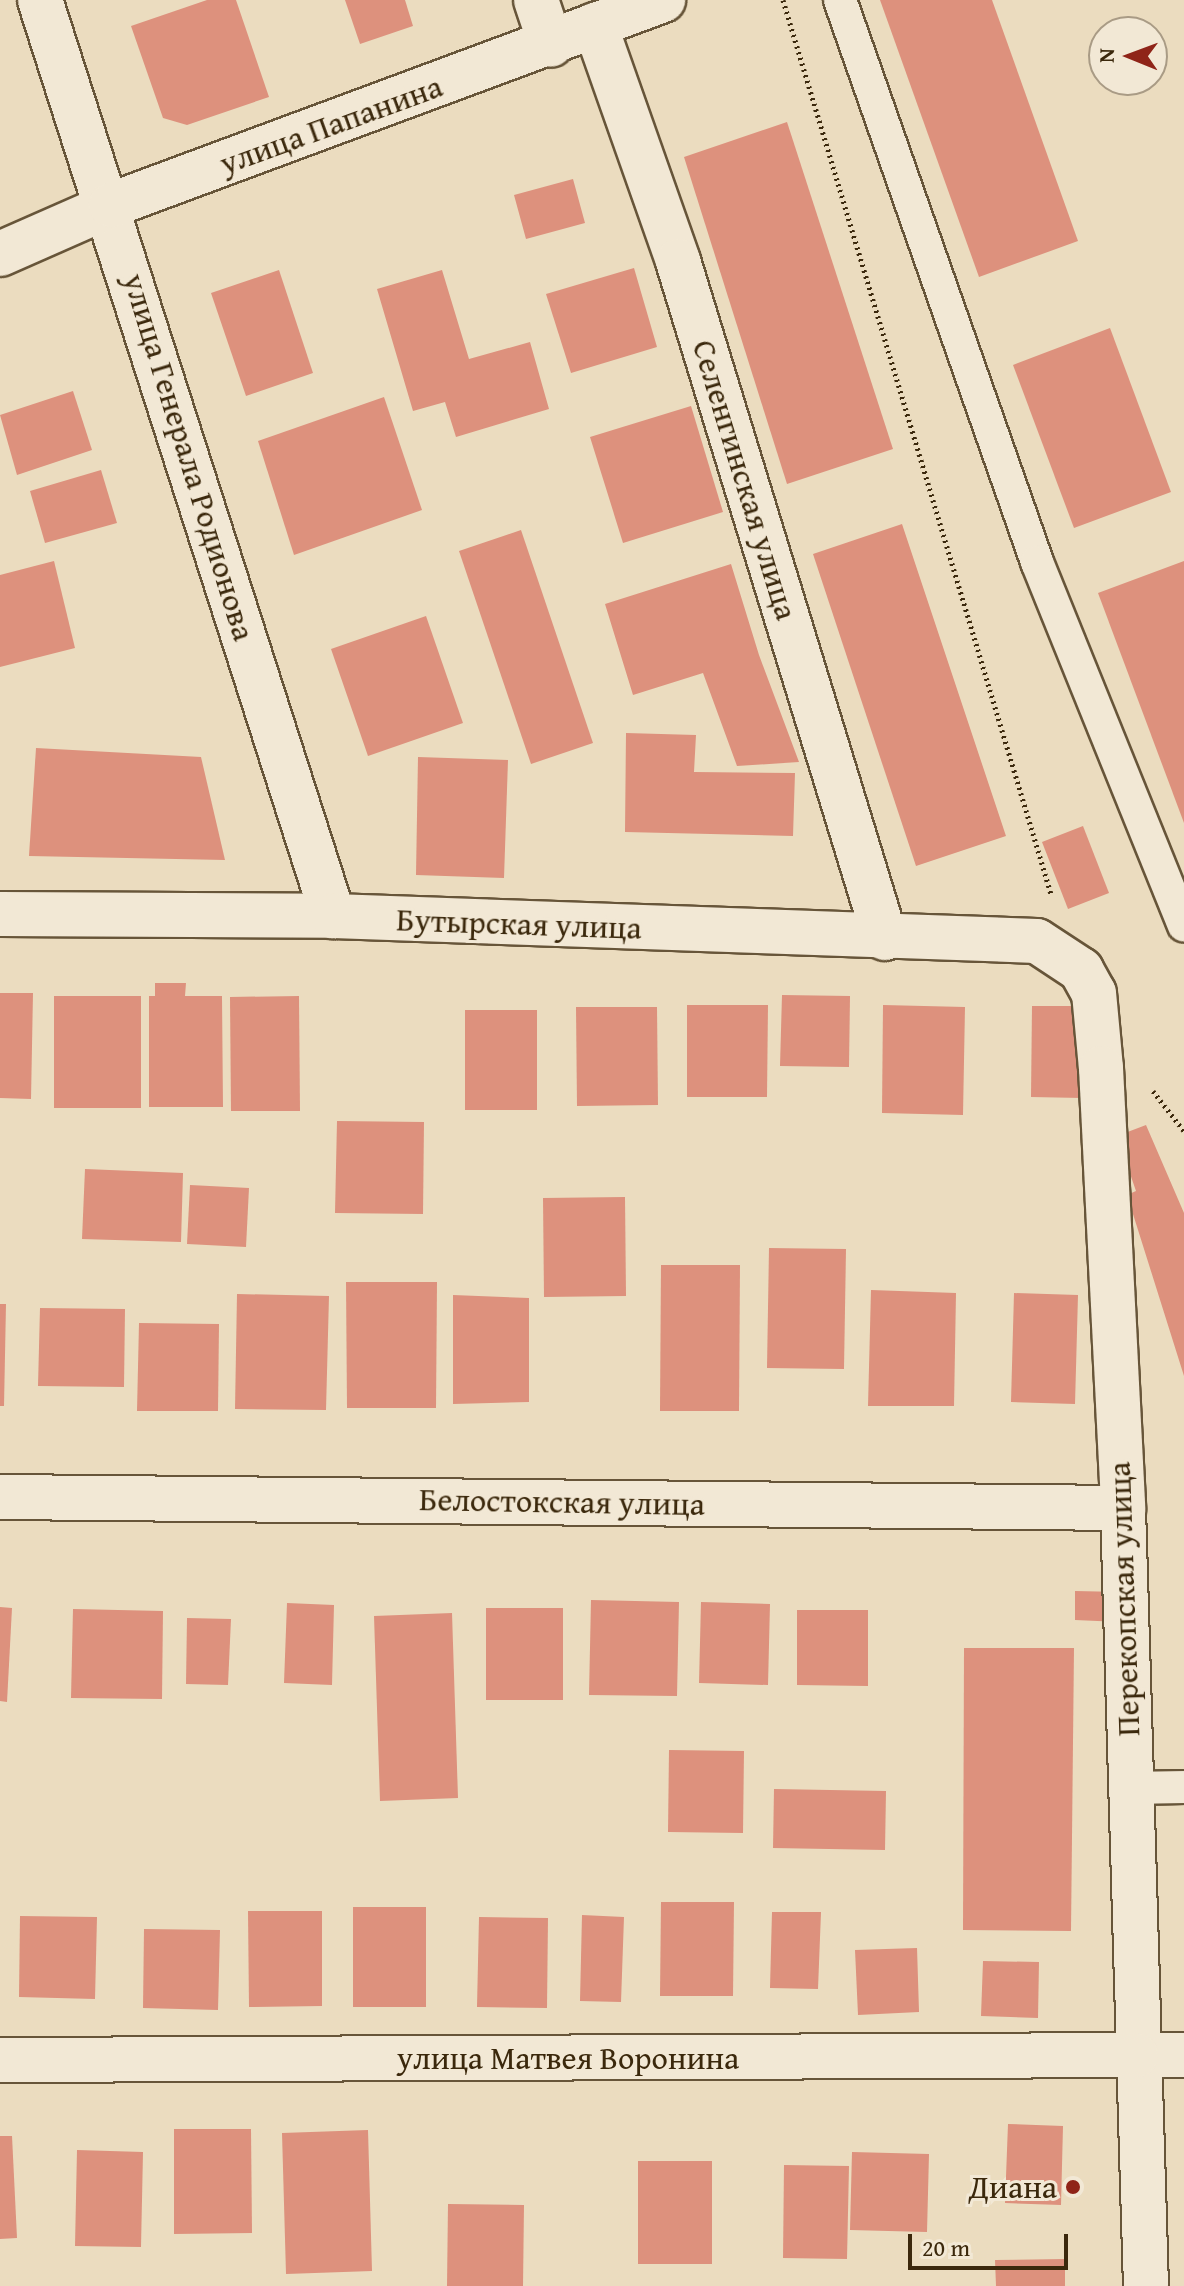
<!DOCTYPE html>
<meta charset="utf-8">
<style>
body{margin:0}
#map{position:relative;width:1184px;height:2286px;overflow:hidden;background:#ebdcbf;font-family:"Gentium Book Plus",serif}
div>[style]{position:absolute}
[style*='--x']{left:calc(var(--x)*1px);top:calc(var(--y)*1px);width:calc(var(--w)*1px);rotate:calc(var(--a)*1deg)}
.building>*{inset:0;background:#dd917d}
.path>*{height:5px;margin-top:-2.5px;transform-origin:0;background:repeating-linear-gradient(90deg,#3b280c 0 2px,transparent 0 6px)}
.roads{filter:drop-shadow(2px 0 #675539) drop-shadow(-2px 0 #675539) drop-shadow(0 2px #675539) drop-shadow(0 -2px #675539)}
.service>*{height:32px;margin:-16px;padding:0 16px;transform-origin:16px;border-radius:16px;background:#f2e8d5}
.pedestrian>*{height:44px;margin:-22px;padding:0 22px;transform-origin:22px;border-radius:22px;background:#f2e8d5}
.minor>*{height:44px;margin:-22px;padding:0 22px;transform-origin:22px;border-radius:22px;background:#f2e8d5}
.dots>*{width:22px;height:22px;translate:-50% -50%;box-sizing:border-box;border:4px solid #f2e8d5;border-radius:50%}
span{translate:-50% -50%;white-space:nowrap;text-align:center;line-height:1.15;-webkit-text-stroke:6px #f2e8d5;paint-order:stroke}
.street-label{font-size:32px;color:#3b280c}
.poi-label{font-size:32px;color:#3b280c}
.right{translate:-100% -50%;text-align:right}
.north{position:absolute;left:1088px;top:16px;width:80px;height:80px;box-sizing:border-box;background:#f2e8d5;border:2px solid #a99b85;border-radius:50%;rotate:271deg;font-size:22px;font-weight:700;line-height:32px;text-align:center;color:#3b280c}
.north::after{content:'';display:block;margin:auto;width:28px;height:36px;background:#8f2418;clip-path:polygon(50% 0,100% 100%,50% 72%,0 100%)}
.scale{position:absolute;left:908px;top:2234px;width:160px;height:36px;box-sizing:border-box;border:4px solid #3b280c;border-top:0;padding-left:10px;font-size:24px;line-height:28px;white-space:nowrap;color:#3b280c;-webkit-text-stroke:6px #f2e8d5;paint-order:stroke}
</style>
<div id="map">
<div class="building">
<i style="clip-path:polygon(207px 0,236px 0,269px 97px,187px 125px,163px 118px,131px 26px)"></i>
<i style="clip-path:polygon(345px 0,405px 0,413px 26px,360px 44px)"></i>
<i style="clip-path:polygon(880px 0,992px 0,1078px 241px,979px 277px)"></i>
<i style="clip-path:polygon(787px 122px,893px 449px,787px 484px,684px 157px)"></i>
<i style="clip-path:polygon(573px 179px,585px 223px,526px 239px,514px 195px)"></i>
<i style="clip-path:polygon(634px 268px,657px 347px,571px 373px,546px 294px)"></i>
<i style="clip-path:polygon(279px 270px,313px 373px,246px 396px,211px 293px)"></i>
<i style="clip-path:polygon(442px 270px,469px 359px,530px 342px,549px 409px,456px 437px,445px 402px,413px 411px,377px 289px)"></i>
<i style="clip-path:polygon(1110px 328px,1171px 492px,1074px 528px,1013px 365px)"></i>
<i style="clip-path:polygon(73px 391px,92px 450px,17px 475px,0 415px)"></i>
<i style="clip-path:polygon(384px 397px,422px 510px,294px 555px,258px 441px)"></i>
<i style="clip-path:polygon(691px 406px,723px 512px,623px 543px,590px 437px)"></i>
<i style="clip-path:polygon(101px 470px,117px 523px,45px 543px,30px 491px)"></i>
<i style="clip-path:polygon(902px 524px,1006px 836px,916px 866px,813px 554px)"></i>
<i style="clip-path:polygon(521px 530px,593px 743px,531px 764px,459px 551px)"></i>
<i style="clip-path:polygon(54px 561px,75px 648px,0 667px,0 575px)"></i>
<i style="clip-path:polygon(1184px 561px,1184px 823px,1098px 593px)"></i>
<i style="clip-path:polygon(731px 564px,759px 655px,799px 762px,737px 766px,703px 673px,633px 695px,605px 604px)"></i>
<i style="clip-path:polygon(426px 616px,463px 723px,368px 756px,331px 649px)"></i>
<i style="clip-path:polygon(626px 733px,696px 735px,694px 772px,795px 773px,793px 836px,625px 832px)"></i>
<i style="clip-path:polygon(36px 748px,201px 757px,225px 860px,29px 856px)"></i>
<i style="clip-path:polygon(418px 757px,508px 760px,504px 878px,416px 875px)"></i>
<i style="clip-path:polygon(1083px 826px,1109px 893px,1068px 909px,1042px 842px)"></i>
<i style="clip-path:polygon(155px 983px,186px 983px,185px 996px,222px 996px,223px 1107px,149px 1107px,149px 996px,155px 996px)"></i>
<i style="clip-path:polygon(0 993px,33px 993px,31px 1099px,0 1098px)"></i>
<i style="clip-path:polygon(782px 995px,850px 996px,849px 1067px,780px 1066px)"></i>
<i style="clip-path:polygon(54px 996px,141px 996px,141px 1108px,54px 1108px)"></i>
<i style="clip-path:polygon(299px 996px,300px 1111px,231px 1111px,230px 997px)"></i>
<i style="clip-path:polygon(687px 1005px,768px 1005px,767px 1097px,687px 1097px)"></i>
<i style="clip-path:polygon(883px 1005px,965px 1007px,963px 1115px,882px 1113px)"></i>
<i style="clip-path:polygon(1032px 1006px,1084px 1006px,1082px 1098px,1031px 1097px)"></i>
<i style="clip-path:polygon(576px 1007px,657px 1007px,658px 1105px,577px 1106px)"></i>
<i style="clip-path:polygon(465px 1010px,537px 1010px,537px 1110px,465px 1110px)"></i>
<i style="clip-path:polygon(337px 1121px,424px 1122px,423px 1214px,335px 1213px)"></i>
<i style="clip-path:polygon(1146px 1125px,1184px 1213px,1184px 1376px,1127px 1195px,1136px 1191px,1117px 1136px)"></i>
<i style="clip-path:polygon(85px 1169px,183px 1173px,181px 1242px,82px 1239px)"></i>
<i style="clip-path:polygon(190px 1185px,249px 1188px,246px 1247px,187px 1244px)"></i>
<i style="clip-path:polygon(625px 1197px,626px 1296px,544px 1297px,543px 1198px)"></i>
<i style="clip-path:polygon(769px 1248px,846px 1249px,844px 1369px,767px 1368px)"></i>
<i style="clip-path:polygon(661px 1265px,740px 1265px,739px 1411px,660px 1411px)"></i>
<i style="clip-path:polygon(346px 1282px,437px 1282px,436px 1408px,347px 1408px)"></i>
<i style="clip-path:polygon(871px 1290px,956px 1293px,954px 1406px,868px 1406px)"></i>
<i style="clip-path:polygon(1014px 1293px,1078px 1295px,1075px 1404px,1011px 1402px)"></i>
<i style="clip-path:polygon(237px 1294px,329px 1296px,326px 1410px,235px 1409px)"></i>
<i style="clip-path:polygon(453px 1295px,529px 1298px,529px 1402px,453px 1404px)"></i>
<i style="clip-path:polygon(0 1304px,6px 1304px,4px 1406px,0 1406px)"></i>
<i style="clip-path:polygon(40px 1308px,125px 1309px,124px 1387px,38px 1386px)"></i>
<i style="clip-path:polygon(139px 1323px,219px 1324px,218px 1411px,137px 1411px)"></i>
<i style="clip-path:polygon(1075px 1591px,1121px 1592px,1120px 1622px,1075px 1620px)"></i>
<i style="clip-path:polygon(591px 1600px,679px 1602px,677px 1696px,589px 1695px)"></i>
<i style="clip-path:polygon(701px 1602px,770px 1604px,768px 1685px,699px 1683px)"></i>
<i style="clip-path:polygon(287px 1603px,334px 1605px,332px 1685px,284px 1683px)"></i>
<i style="clip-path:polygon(0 1607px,12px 1608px,7px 1702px,0 1701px)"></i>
<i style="clip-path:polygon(486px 1608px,563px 1608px,563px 1700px,486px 1700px)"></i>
<i style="clip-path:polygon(73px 1609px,163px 1611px,162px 1699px,71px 1698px)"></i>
<i style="clip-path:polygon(797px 1610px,868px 1610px,868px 1686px,797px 1685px)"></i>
<i style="clip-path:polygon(452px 1613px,458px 1798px,380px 1801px,374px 1616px)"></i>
<i style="clip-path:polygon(187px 1618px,231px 1619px,228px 1685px,186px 1684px)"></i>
<i style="clip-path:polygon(964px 1648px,1074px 1648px,1071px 1931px,963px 1930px)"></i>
<i style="clip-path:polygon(669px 1750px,744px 1751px,743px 1833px,668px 1832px)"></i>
<i style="clip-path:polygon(774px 1789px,886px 1791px,885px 1850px,773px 1848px)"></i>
<i style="clip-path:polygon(661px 1902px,734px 1902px,733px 1996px,660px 1996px)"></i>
<i style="clip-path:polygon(353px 1907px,426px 1907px,426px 2007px,353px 2007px)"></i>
<i style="clip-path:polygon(248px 1911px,322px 1911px,322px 2006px,249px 2007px)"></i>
<i style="clip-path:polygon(772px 1912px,821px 1912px,818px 1989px,770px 1988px)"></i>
<i style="clip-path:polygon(582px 1915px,624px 1917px,621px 2002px,580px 2001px)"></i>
<i style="clip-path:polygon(20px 1916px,97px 1917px,95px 1999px,19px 1997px)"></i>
<i style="clip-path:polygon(479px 1917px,548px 1918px,547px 2008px,477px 2007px)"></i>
<i style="clip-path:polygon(144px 1929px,220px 1930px,218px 2010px,143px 2008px)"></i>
<i style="clip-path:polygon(917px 1948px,919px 2012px,858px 2015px,855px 1950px)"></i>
<i style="clip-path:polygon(983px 1961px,1039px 1962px,1038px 2018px,981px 2016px)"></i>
<i style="clip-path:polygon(1008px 2124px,1063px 2126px,1061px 2205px,1005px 2203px)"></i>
<i style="clip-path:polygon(174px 2129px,251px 2129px,252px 2233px,174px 2234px)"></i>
<i style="clip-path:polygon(368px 2130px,372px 2271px,286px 2274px,282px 2133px)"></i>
<i style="clip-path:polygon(0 2136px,12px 2136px,17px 2238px,0 2239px)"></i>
<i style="clip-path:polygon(77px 2150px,143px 2152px,141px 2247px,75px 2246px)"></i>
<i style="clip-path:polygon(852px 2152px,929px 2154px,927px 2232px,850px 2230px)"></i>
<i style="clip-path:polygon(638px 2161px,712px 2161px,712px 2264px,638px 2264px)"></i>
<i style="clip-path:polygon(784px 2165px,849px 2166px,847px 2259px,783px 2258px)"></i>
<i style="clip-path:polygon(448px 2204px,524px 2205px,523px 2286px,447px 2286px)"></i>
<i style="clip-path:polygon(1065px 2259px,1065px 2286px,996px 2286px,995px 2260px)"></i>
</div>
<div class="path">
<i style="--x:783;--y:0;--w:933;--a:73.31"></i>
<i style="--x:1153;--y:1091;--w:51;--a:52.2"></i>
</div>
<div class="roads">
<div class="service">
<i style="--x:840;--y:0;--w:596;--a:70.68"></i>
<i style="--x:1037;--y:562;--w:392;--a:68"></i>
<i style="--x:1130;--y:1788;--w:54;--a:-1.1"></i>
</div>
<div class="pedestrian">
<i style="--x:1136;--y:2055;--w:48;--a:0"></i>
</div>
<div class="minor">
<i style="--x:40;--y:0;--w:962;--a:72.26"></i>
<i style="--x:536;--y:0;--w:47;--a:71.6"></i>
<i style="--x:595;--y:25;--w:250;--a:70.6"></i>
<i style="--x:678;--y:261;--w:708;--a:73"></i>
<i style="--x:0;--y:254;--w:121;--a:-23.8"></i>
<i style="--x:111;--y:205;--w:589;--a:-20.37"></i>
<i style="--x:0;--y:914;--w:333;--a:0.3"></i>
<i style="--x:333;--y:916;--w:704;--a:2.03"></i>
<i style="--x:1037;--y:941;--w:53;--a:33.4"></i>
<i style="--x:1081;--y:970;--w:26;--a:61"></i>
<i style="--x:1094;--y:993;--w:75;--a:84.7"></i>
<i style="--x:1101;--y:1068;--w:441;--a:87.1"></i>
<i style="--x:1123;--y:1508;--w:778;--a:88.31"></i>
<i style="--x:0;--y:1497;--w:1123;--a:0.56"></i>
<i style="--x:0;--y:2060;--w:1136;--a:-0.25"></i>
</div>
</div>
<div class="dots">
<i style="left:1073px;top:2187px;background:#8f2418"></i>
</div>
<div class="street-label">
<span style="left:331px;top:125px;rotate:-20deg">улица Папанина</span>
<span style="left:189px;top:457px;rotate:73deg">улица Генерала Родионова</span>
<span style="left:745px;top:480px;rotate:73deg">Селенгинская улица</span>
<span style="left:519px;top:924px;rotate:2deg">Бутырская улица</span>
<span style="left:562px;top:1502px;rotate:1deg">Белостокская улица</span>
<span style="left:1124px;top:1599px;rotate:-92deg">Перекопская улица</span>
<span style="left:568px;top:2058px">улица Матвея Воронина</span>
</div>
<div class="poi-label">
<span class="right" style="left:1057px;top:2187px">Диана</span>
</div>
<div class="north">N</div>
<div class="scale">20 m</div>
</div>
